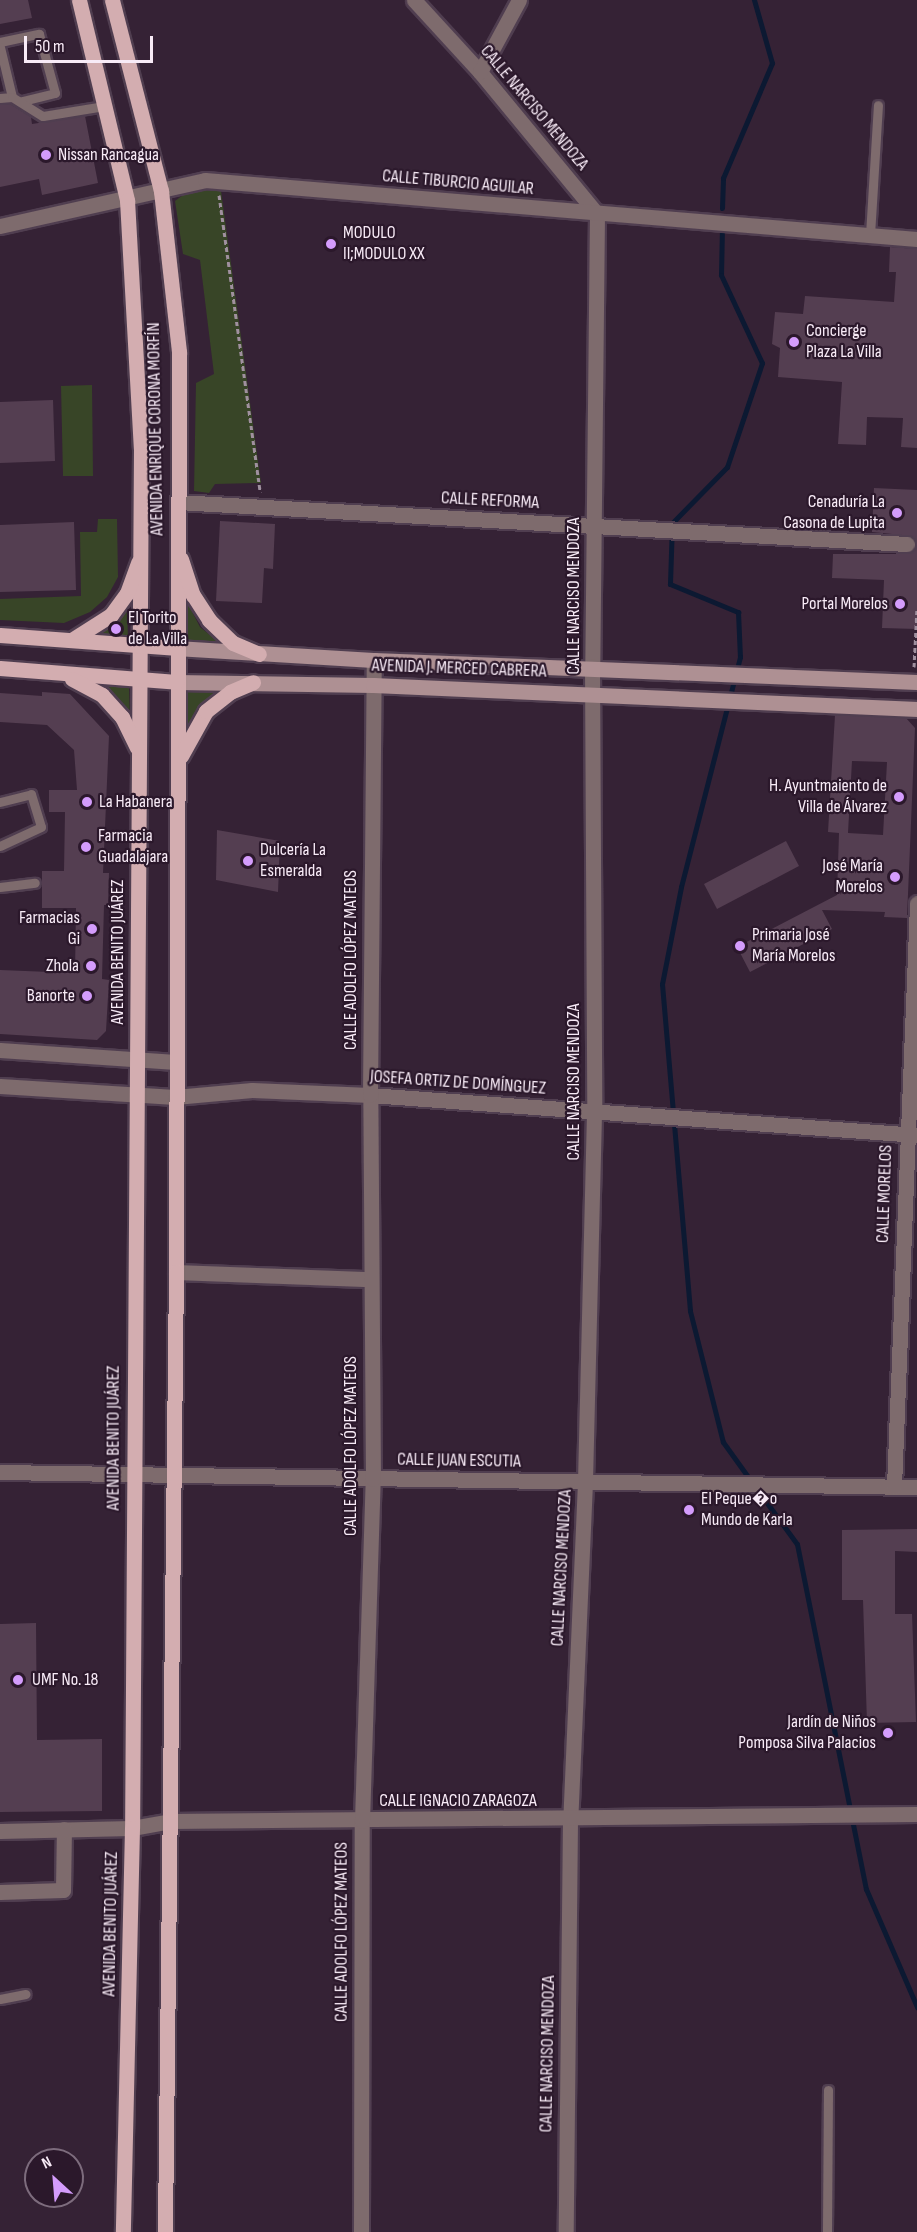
<!DOCTYPE html>
<meta charset="utf-8">
<style>
body{margin:0}
#map{position:relative;width:917px;height:2232px;overflow:hidden;background:#352235;font-family:"Sofia Sans Condensed",sans-serif}
div>[style]{position:absolute}
[style*='--x']{left:calc(var(--x)*1px);top:calc(var(--y)*1px);width:calc(var(--w)*1px);rotate:calc(var(--a)*1deg)}
.green>*{inset:0;background:#384527}
.stream>*{height:5px;margin:-2.5px;padding:0 2.5px;transform-origin:2.5px;border-radius:2.5px;background:#0c1932}
.building>*{inset:0;background:#543e51}
.path>*{height:3px;margin-top:-1.5px;transform-origin:0;background:repeating-linear-gradient(90deg,#a0909f 0 4.5px,transparent 0 7.5px)}
.roads{filter:drop-shadow(2px 0 #503e50) drop-shadow(-2px 0 #503e50) drop-shadow(0 2px #503e50) drop-shadow(0 -2px #503e50)}
.service>*{height:9px;margin:-4.5px;padding:0 4.5px;transform-origin:4.5px;border-radius:4.5px;background:#7e6b6d}
.minor>*{height:15px;margin:-7.5px;padding:0 7.5px;transform-origin:7.5px;border-radius:7.5px;background:#7e6b6d}
.secondary>*{height:15px;margin:-7.5px;padding:0 7.5px;transform-origin:7.5px;border-radius:7.5px;background:#ae9093}
.primary>*{height:15px;margin:-7.5px;padding:0 7.5px;transform-origin:7.5px;border-radius:7.5px;background:#d3adb0}
.dots>*{width:16px;height:16px;translate:-50% -50%;box-sizing:border-box;border:3px solid #2b182b;border-radius:50%}
span{translate:-50% -50%;white-space:nowrap;text-align:center;line-height:1.15;-webkit-text-stroke:4.5px #2b182b;paint-order:stroke}
.street-label{font-size:18px;color:#f8ebf7}
.poi-label{font-size:18px;color:#f8ebf7}
.left{translate:0 -50%;text-align:left}
.right{translate:-100% -50%;text-align:right}
.north{position:absolute;left:24px;top:2148px;width:60px;height:60px;box-sizing:border-box;background:#2b182b;border:2px solid #7d6c7d;border-radius:50%;rotate:334deg;font-size:16px;font-weight:700;line-height:24px;text-align:center;color:#f8ebf7}
.north::after{content:'';display:block;margin:auto;width:21px;height:27px;background:#d49cfc;clip-path:polygon(50% 0,100% 100%,50% 72%,0 100%)}
.scale{position:absolute;left:24px;top:36px;width:129px;height:27px;box-sizing:border-box;border:3px solid #f8ebf7;border-top:0;padding-left:8px;font-size:18px;line-height:21px;white-space:nowrap;color:#f8ebf7;-webkit-text-stroke:4px #2b182b;paint-order:stroke}
</style>
<div id="map">
<div class="green">
<i style="clip-path:polygon(191px 189px,221px 191px,261px 483px,215px 484px,209px 493px,194px 491px,196px 383px,214px 374px,200px 260px,183px 254px,175px 201px)"></i>
<i style="clip-path:polygon(92px 385px,93px 476px,63px 476px,61px 386px)"></i>
<i style="clip-path:polygon(98px 519px,117px 519px,118px 577px,107px 597px,90px 612px,64px 623px,0 620px,0 599px,81px 596px,80px 532px,97px 532px)"></i>
<i style="clip-path:polygon(186px 600px,200px 627px,221px 644px,186px 642px)"></i>
<i style="clip-path:polygon(127px 606px,128px 639px,91px 637px,111px 623px)"></i>
<i style="clip-path:polygon(91px 683px,129px 684px,130px 725px,115px 697px)"></i>
<i style="clip-path:polygon(186px 687px,224px 688px,202px 704px,187px 727px)"></i>
</div>
<div class="stream">
<i style="--x:722;--y:208;--w:30;--a:-88"></i>
<i style="--x:723;--y:178;--w:125;--a:-66.9"></i>
<i style="--x:772;--y:63;--w:66;--a:-105.9"></i>
<i style="--x:722;--y:227;--w:48;--a:91.2"></i>
<i style="--x:721;--y:275;--w:97;--a:65"></i>
<i style="--x:762;--y:363;--w:110;--a:108.6"></i>
<i style="--x:727;--y:467;--w:78;--a:134.5"></i>
<i style="--x:672;--y:523;--w:61;--a:91.9"></i>
<i style="--x:670;--y:584;--w:74;--a:22.4"></i>
<i style="--x:738;--y:612;--w:45;--a:87.5"></i>
<i style="--x:740;--y:657;--w:237;--a:104.4"></i>
<i style="--x:681;--y:887;--w:99;--a:101.1"></i>
<i style="--x:662;--y:984;--w:328;--a:85.1"></i>
<i style="--x:690;--y:1311;--w:135;--a:75.9"></i>
<i style="--x:723;--y:1442;--w:48;--a:54.3"></i>
<i style="--x:756;--y:1488;--w:69;--a:53.8"></i>
<i style="--x:797;--y:1544;--w:352;--a:78.7"></i>
<i style="--x:866;--y:1889;--w:129;--a:66.6"></i>
</div>
<div class="building">
<i style="clip-path:polygon(0 0,28px 0,32px 18px,0 24px)"></i>
<i style="clip-path:polygon(10px 104px,31px 117px,32px 124px,85px 116px,98px 183px,42px 195px,39px 179px,0 187px,0 105px)"></i>
<i style="clip-path:polygon(890px 247px,917px 249px,917px 448px,901px 447px,903px 418px,867px 417px,866px 445px,838px 444px,842px 382px,778px 377px,780px 348px,772px 344px,775px 312px,803px 314px,805px 296px,894px 302px,896px 272px,889px 272px)"></i>
<i style="clip-path:polygon(53px 400px,55px 461px,0 463px,0 402px)"></i>
<i style="clip-path:polygon(874px 488px,917px 490px,917px 629px,882px 628px,884px 580px,832px 578px,833px 554px,906px 554px,915px 549px,912px 536px,872px 532px)"></i>
<i style="clip-path:polygon(220px 521px,275px 524px,273px 569px,264px 568px,262px 603px,216px 601px)"></i>
<i style="clip-path:polygon(74px 522px,76px 590px,0 592px,0 525px)"></i>
<i style="clip-path:polygon(42px 692px,70px 694px,109px 736px,103px 873px,109px 873px,108px 905px,104px 905px,102px 979px,109px 980px,106px 1031px,97px 1040px,0 1034px,0 970px,75px 973px,76px 908px,42px 908px,42px 871px,64px 871px,65px 812px,49px 812px,49px 790px,77px 790px,74px 750px,47px 725px,0 722px,0 693px,42px 696px)"></i>
<i style="clip-path:polygon(evenodd,835px 715px,906px 718px,915px 728px,907px 918px,884px 917px,885px 912px,822px 910px,832px 929px,750px 972px,737px 947px,837px 895px,839px 833px,828px 832px,835px 715px,852px 761px,887px 762px,883px 835px,848px 833px,852px 761px)"></i>
<i style="clip-path:polygon(217px 830px,280px 841px,278px 892px,216px 880px)"></i>
<i style="clip-path:polygon(786px 841px,799px 866px,717px 909px,704px 884px)"></i>
<i style="clip-path:polygon(917px 1529px,917px 1552px,895px 1551px,895px 1614px,912px 1614px,916px 1722px,867px 1723px,863px 1600px,842px 1600px,842px 1530px)"></i>
<i style="clip-path:polygon(36px 1623px,37px 1740px,102px 1739px,102px 1811px,0 1812px,0 1624px)"></i>
</div>
<div class="path">
<i style="--x:219;--y:195;--w:300;--a:82.1"></i>
<i style="--x:914;--y:667;--w:59;--a:-87.1"></i>
</div>
<div class="roads">
<div class="service">
<i style="--x:0;--y:42;--w:40;--a:-12"></i>
<i style="--x:39;--y:34;--w:61;--a:74.8"></i>
<i style="--x:55;--y:93;--w:36;--a:166"></i>
<i style="--x:0;--y:47;--w:51;--a:76.5"></i>
<i style="--x:0;--y:98;--w:12;--a:-5"></i>
<i style="--x:12;--y:97;--w:36;--a:32"></i>
<i style="--x:43;--y:116;--w:62;--a:-9.3"></i>
<i style="--x:870;--y:235;--w:130;--a:-86.5"></i>
<i style="--x:0;--y:802;--w:32;--a:-14"></i>
<i style="--x:31;--y:794;--w:34;--a:73"></i>
<i style="--x:41;--y:827;--w:45;--a:155.1"></i>
<i style="--x:0;--y:887;--w:35;--a:-7"></i>
<i style="--x:0;--y:1999;--w:26;--a:-11"></i>
<i style="--x:827;--y:2232;--w:142;--a:-89.6"></i>
</div>
<div class="minor">
<i style="--x:414;--y:0;--w:98;--a:47.5"></i>
<i style="--x:480;--y:72;--w:184;--a:50.5"></i>
<i style="--x:597;--y:214;--w:452;--a:90.6"></i>
<i style="--x:592;--y:666;--w:447;--a:89.7"></i>
<i style="--x:594;--y:1113;--w:369;--a:91.4"></i>
<i style="--x:585;--y:1482;--w:338;--a:92.5"></i>
<i style="--x:570;--y:1820;--w:412;--a:90.6"></i>
<i style="--x:480;--y:72;--w:82;--a:-61.6"></i>
<i style="--x:0;--y:226;--w:210;--a:-12.6"></i>
<i style="--x:205;--y:180;--w:714;--a:4.74"></i>
<i style="--x:178;--y:502;--w:730;--a:3.3"></i>
<i style="--x:0;--y:1050;--w:176;--a:3.9"></i>
<i style="--x:0;--y:1086;--w:175;--a:3.6"></i>
<i style="--x:175;--y:1097;--w:77;--a:-5.2"></i>
<i style="--x:252;--y:1090;--w:118;--a:2.4"></i>
<i style="--x:370;--y:1095;--w:548;--a:4.18"></i>
<i style="--x:176;--y:1272;--w:194;--a:2.1"></i>
<i style="--x:0;--y:1472;--w:917;--a:0.94"></i>
<i style="--x:894;--y:1487;--w:584;--a:-87.74"></i>
<i style="--x:0;--y:1831;--w:132;--a:-1.3"></i>
<i style="--x:132;--y:1828;--w:39;--a:-10"></i>
<i style="--x:170;--y:1821;--w:747;--a:-0.54"></i>
<i style="--x:0;--y:1892;--w:63;--a:-1.8"></i>
<i style="--x:63;--y:1890;--w:61;--a:-89.1"></i>
<i style="--x:361;--y:2232;--w:411;--a:-89.9"></i>
<i style="--x:362;--y:1821;--w:342;--a:-88.2"></i>
<i style="--x:373;--y:1479;--w:384;--a:-90.4"></i>
<i style="--x:370;--y:1095;--w:435;--a:-89.5"></i>
</div>
<div class="secondary">
<i style="--x:175;--y:648;--w:199;--a:3.5"></i>
<i style="--x:374;--y:660;--w:543;--a:2.32"></i>
<i style="--x:176;--y:682;--w:197;--a:0.9"></i>
<i style="--x:373;--y:685;--w:545;--a:2.53"></i>
</div>
<div class="primary">
<i style="--x:79;--y:0;--w:206;--a:76.5"></i>
<i style="--x:127;--y:200;--w:249;--a:86.8"></i>
<i style="--x:141;--y:449;--w:1379;--a:90.37"></i>
<i style="--x:132;--y:1828;--w:404;--a:91.3"></i>
<i style="--x:112;--y:0;--w:197;--a:75.6"></i>
<i style="--x:161;--y:191;--w:162;--a:83.6"></i>
<i style="--x:179;--y:352;--w:920;--a:90.19"></i>
<i style="--x:176;--y:1272;--w:960;--a:90.66"></i>
<i style="--x:181;--y:559;--w:38;--a:72"></i>
<i style="--x:193;--y:595;--w:30;--a:57"></i>
<i style="--x:209;--y:620;--w:33;--a:44"></i>
<i style="--x:233;--y:643;--w:28;--a:23"></i>
<i style="--x:0;--y:635;--w:175;--a:4.2"></i>
<i style="--x:73;--y:639;--w:45;--a:-32.3"></i>
<i style="--x:111;--y:615;--w:27;--a:-54"></i>
<i style="--x:127;--y:593;--w:33;--a:-70"></i>
<i style="--x:0;--y:668;--w:177;--a:4.5"></i>
<i style="--x:72;--y:679;--w:34;--a:28"></i>
<i style="--x:102;--y:695;--w:30;--a:48"></i>
<i style="--x:122;--y:717;--w:34;--a:64"></i>
<i style="--x:181;--y:756;--w:51;--a:-60.9"></i>
<i style="--x:206;--y:711;--w:31;--a:-38"></i>
<i style="--x:230;--y:692;--w:25;--a:-23"></i>
</div>
</div>
<div class="dots">
<i style="left:46px;top:155px;background:#d49cfc"></i>
<i style="left:331px;top:244px;background:#d49cfc"></i>
<i style="left:794px;top:342px;background:#d49cfc"></i>
<i style="left:897px;top:513px;background:#d49cfc"></i>
<i style="left:900px;top:604px;background:#d49cfc"></i>
<i style="left:116px;top:629px;background:#d49cfc"></i>
<i style="left:899px;top:797px;background:#d49cfc"></i>
<i style="left:87px;top:802px;background:#d49cfc"></i>
<i style="left:86px;top:847px;background:#d49cfc"></i>
<i style="left:248px;top:861px;background:#d49cfc"></i>
<i style="left:895px;top:877px;background:#d49cfc"></i>
<i style="left:92px;top:929px;background:#d49cfc"></i>
<i style="left:740px;top:946px;background:#d49cfc"></i>
<i style="left:91px;top:966px;background:#d49cfc"></i>
<i style="left:87px;top:996px;background:#d49cfc"></i>
<i style="left:689px;top:1510px;background:#d49cfc"></i>
<i style="left:18px;top:1680px;background:#d49cfc"></i>
<i style="left:888px;top:1733px;background:#d49cfc"></i>
</div>
<div class="street-label">
<span style="left:534px;top:108px;rotate:50deg">CALLE NARCISO MENDOZA</span>
<span style="left:458px;top:183px;rotate:5deg">CALLE TIBURCIO AGUILAR</span>
<span style="left:156px;top:429px;rotate:-91deg">AVENIDA ENRIQUE CORONA MORFÍN</span>
<span style="left:490px;top:501px;rotate:3deg">CALLE REFORMA</span>
<span style="left:574px;top:596px;rotate:-90deg">CALLE NARCISO MENDOZA</span>
<span style="left:459px;top:669px;rotate:2deg">AVENIDA J. MERCED CABRERA</span>
<span style="left:118px;top:952px;rotate:-90deg">AVENIDA BENITO JUÁREZ</span>
<span style="left:351px;top:960px;rotate:-90deg">CALLE ADOLFO LÓPEZ MATEOS</span>
<span style="left:574px;top:1082px;rotate:-90deg">CALLE NARCISO MENDOZA</span>
<span style="left:458px;top:1083px;rotate:4deg">JOSEFA ORTIZ DE DOMÍNGUEZ</span>
<span style="left:885px;top:1194px;rotate:-88deg">CALLE MORELOS</span>
<span style="left:114px;top:1438px;rotate:-90deg">AVENIDA BENITO JUÁREZ</span>
<span style="left:351px;top:1446px;rotate:-90deg">CALLE ADOLFO LÓPEZ MATEOS</span>
<span style="left:459px;top:1461px;rotate:1deg">CALLE JUAN ESCUTIA</span>
<span style="left:562px;top:1568px;rotate:-87deg">CALLE NARCISO MENDOZA</span>
<span style="left:458px;top:1801px">CALLE IGNACIO ZARAGOZA</span>
<span style="left:111px;top:1924px;rotate:-89deg">AVENIDA BENITO JUÁREZ</span>
<span style="left:342px;top:1932px;rotate:-90deg">CALLE ADOLFO LÓPEZ MATEOS</span>
<span style="left:548px;top:2054px;rotate:-89deg">CALLE NARCISO MENDOZA</span>
</div>
<div class="poi-label">
<span class="left" style="left:58px;top:155px">Nissan Rancagua</span>
<span class="left" style="left:343px;top:244px">MODULO<br>II;MODULO XX</span>
<span class="left" style="left:806px;top:342px">Concierge<br>Plaza La Villa</span>
<span class="right" style="left:885px;top:513px">Cenaduría La<br>Casona de Lupita</span>
<span class="right" style="left:888px;top:604px">Portal Morelos</span>
<span class="left" style="left:128px;top:629px">El Torito<br>de La Villa</span>
<span class="right" style="left:887px;top:797px">H. Ayuntmaiento de<br>Villa de Álvarez</span>
<span class="left" style="left:99px;top:802px">La Habanera</span>
<span class="left" style="left:98px;top:847px">Farmacia<br>Guadalajara</span>
<span class="left" style="left:260px;top:861px">Dulcería La<br>Esmeralda</span>
<span class="right" style="left:883px;top:877px">José María<br>Morelos</span>
<span class="right" style="left:80px;top:929px">Farmacias<br>Gi</span>
<span class="left" style="left:752px;top:946px">Primaria José<br>María Morelos</span>
<span class="right" style="left:79px;top:966px">Zhola</span>
<span class="right" style="left:75px;top:996px">Banorte</span>
<span class="left" style="left:701px;top:1510px">El Peque�o<br>Mundo de Karla</span>
<span class="left" style="left:32px;top:1680px">UMF No. 18</span>
<span class="right" style="left:876px;top:1733px">Jardín de Niños<br>Pomposa Silva Palacios</span>
</div>
<div class="north">N</div>
<div class="scale">50 m</div>
</div>
